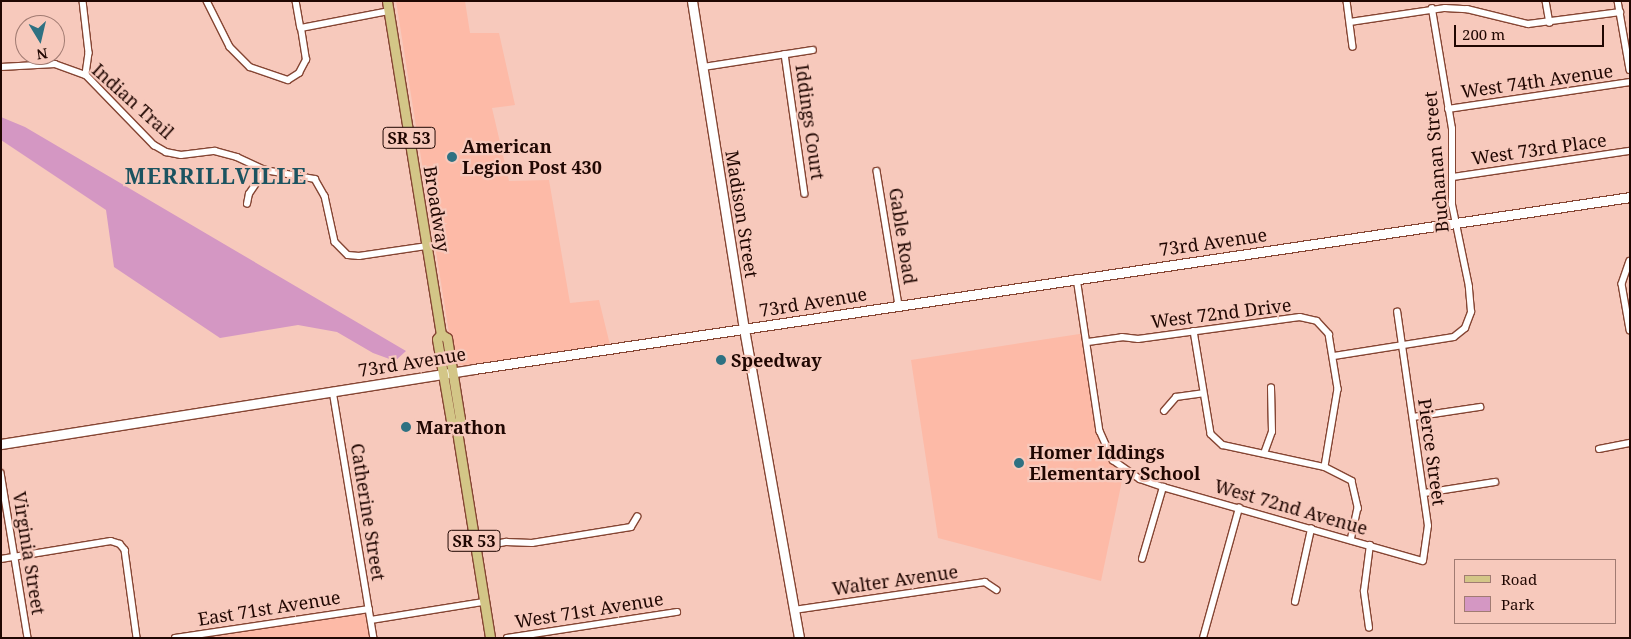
<!DOCTYPE html>
<style>
body{margin:0}
#map{position:relative;width:1631px;height:639px;overflow:hidden;background:#f7c9bc;font-family:"Noto Serif",serif}
div>[style]{position:absolute}
[style*='--x']{left:calc(var(--x)*1px);top:calc(var(--y)*1px);width:calc(var(--w)*1px);rotate:calc(var(--a)*1deg)}
.built>*{inset:0;background:#fdbaa7}
.green>*{inset:0;background:#d497c3}
.roads{filter:drop-shadow(1px 0 #854533) drop-shadow(-1px 0 #854533) drop-shadow(0 1px #854533) drop-shadow(0 -1px #854533)}
.street>*{height:5.5px;margin:-2.75px;padding:0 2.75px;transform-origin:2.75px;border-radius:2.75px;background:#fff}
.secondary>*{height:9px;margin:-4.5px;padding:0 4.5px;transform-origin:4.5px;border-radius:4.5px;background:#fff}
.primary>*{height:9px;margin:-4.5px;padding:0 4.5px;transform-origin:4.5px;border-radius:4.5px;background:#d3c687}
.dots>*{width:14px;height:14px;translate:-50% -50%;box-sizing:border-box;border:2px solid #f7c9bc;border-radius:50%}
span{translate:-50% -50%;white-space:nowrap;text-align:center;line-height:1.15;-webkit-text-stroke:4.5px #f7c9bc;paint-order:stroke}
.shield-label span{padding:1px 4px;background:#f7c9bc;border:1px solid;border-radius:4px;-webkit-text-stroke-width:0}
.shield-label{font-size:16px;color:#200702;font-weight:700}
.street-label{font-size:18px;color:#200702}
.poi-label{font-size:18px;color:#200702;font-weight:700}
.left{translate:0 -50%;text-align:left}
.district-label{font-size:22px;color:#1c5360;font-weight:700;letter-spacing:1px}
.frame{position:absolute;inset:0;border:2px solid #200702;pointer-events:none}
.legend{position:absolute;left:1454px;top:559px;width:162px;height:65px;box-sizing:border-box;background:#f7c9bc;border:1px solid #a17b72;margin:0;padding:6px 9px;list-style:none;font-size:15px;color:#200702}
.legend li{display:flex;align-items:center;gap:10px;height:25px}
.legend b{width:25px;border:1px solid #a17b72}
.north{position:absolute;left:15px;top:15px;width:50px;height:50px;box-sizing:border-box;background:#f7c9bc;border:1px solid #a17b72;border-radius:50%;rotate:171deg;font-size:14px;font-weight:700;line-height:20px;text-align:center;color:#200702}
.north::after{content:'';display:block;margin:auto;width:18px;height:22px;background:#2e7182;clip-path:polygon(50% 0,100% 100%,50% 72%,0 100%)}
.scale{position:absolute;left:1454px;top:25px;width:150px;height:22px;box-sizing:border-box;border:2px solid #200702;border-top:0;padding-left:6px;font-size:15px;line-height:18px;white-space:nowrap;color:#200702;-webkit-text-stroke:4px #f7c9bc;paint-order:stroke}
</style>
<div id="map">
<div class="built">
<i style="clip-path:polygon(396px 1px,465px 1px,470px 33px,499px 33px,515px 105px,492px 108px,509px 181px,549px 180px,570px 303px,599px 300px,610px 345px,466px 365px,460px 365px,453px 358px)"></i>
<i style="clip-path:polygon(1086px 333px,1101px 449px,1123px 476px,1101px 581px,938px 538px,911px 360px)"></i>
<i style="clip-path:polygon(368px 612px,372px 638px,196px 638px)"></i>
</div>
<div class="green">
<i style="clip-path:polygon(1px 117px,25px 127px,406px 351px,395px 361px,373px 353px,337px 332px,298px 325px,220px 338px,114px 267px,106px 210px,1px 140px)"></i>
</div>
<div class="roads">
<div class="street">
<i style="--x:83;--y:1;--w:52;--a:83.4"></i>
<i style="--x:89;--y:53;--w:22;--a:98"></i>
<i style="--x:207;--y:1;--w:51;--a:63.4"></i>
<i style="--x:230;--y:47;--w:28;--a:45"></i>
<i style="--x:250;--y:67;--w:40;--a:18.9"></i>
<i style="--x:288;--y:80;--w:13;--a:-32"></i>
<i style="--x:299;--y:73;--w:15;--a:-62"></i>
<i style="--x:306;--y:60;--w:32;--a:-99"></i>
<i style="--x:301;--y:28;--w:90;--a:-10.9"></i>
<i style="--x:296;--y:1;--w:27;--a:80"></i>
<i style="--x:1347;--y:1;--w:46;--a:82.6"></i>
<i style="--x:1546;--y:1;--w:22;--a:80"></i>
<i style="--x:1618;--y:1;--w:70;--a:80.1"></i>
<i style="--x:1350;--y:22;--w:96;--a:-8.4"></i>
<i style="--x:1445;--y:8;--w:22;--a:3"></i>
<i style="--x:1467;--y:9;--w:63;--a:13.8"></i>
<i style="--x:1528;--y:24;--w:93;--a:-7.4"></i>
<i style="--x:785;--y:54;--w:141;--a:81.9"></i>
<i style="--x:1;--y:67;--w:54;--a:-3.2"></i>
<i style="--x:55;--y:64;--w:33;--a:20"></i>
<i style="--x:86;--y:75;--w:98;--a:45.8"></i>
<i style="--x:154;--y:145;--w:14;--a:30"></i>
<i style="--x:166;--y:152;--w:15;--a:11"></i>
<i style="--x:181;--y:155;--w:34;--a:-7"></i>
<i style="--x:215;--y:151;--w:23;--a:15"></i>
<i style="--x:237;--y:157;--w:31;--a:25"></i>
<i style="--x:265;--y:170;--w:51;--a:10.2"></i>
<i style="--x:315;--y:179;--w:20;--a:60"></i>
<i style="--x:325;--y:196;--w:47;--a:77.7"></i>
<i style="--x:335;--y:242;--w:18;--a:45"></i>
<i style="--x:348;--y:255;--w:11;--a:5"></i>
<i style="--x:359;--y:256;--w:69;--a:-8.4"></i>
<i style="--x:703;--y:67;--w:111;--a:-8.8"></i>
<i style="--x:1448;--y:109;--w:184;--a:-8.4"></i>
<i style="--x:877;--y:171;--w:136;--a:80.7"></i>
<i style="--x:1453;--y:177;--w:179;--a:-8.4"></i>
<i style="--x:247;--y:204;--w:10;--a:-79"></i>
<i style="--x:249;--y:194;--w:29;--a:-56"></i>
<i style="--x:1630;--y:261;--w:24;--a:109"></i>
<i style="--x:1622;--y:284;--w:47;--a:80.1"></i>
<i style="--x:1077;--y:278;--w:155;--a:81.5"></i>
<i style="--x:1100;--y:431;--w:32;--a:66"></i>
<i style="--x:1113;--y:460;--w:33;--a:35"></i>
<i style="--x:1140;--y:479;--w:24;--a:19"></i>
<i style="--x:1163;--y:487;--w:270;--a:15.9"></i>
<i style="--x:1423;--y:561;--w:35;--a:-82"></i>
<i style="--x:1428;--y:526;--w:216;--a:-98.2"></i>
<i style="--x:1194;--y:331;--w:104;--a:80.6"></i>
<i style="--x:1211;--y:434;--w:16;--a:43"></i>
<i style="--x:1223;--y:445;--w:104;--a:12.2"></i>
<i style="--x:1325;--y:467;--w:30;--a:27"></i>
<i style="--x:1352;--y:481;--w:28;--a:77"></i>
<i style="--x:1358;--y:508;--w:33;--a:102"></i>
<i style="--x:1088;--y:342;--w:34;--a:-8"></i>
<i style="--x:1122;--y:337;--w:16;--a:7"></i>
<i style="--x:1138;--y:339;--w:163;--a:-7.7"></i>
<i style="--x:1300;--y:317;--w:17;--a:13"></i>
<i style="--x:1317;--y:321;--w:18;--a:47"></i>
<i style="--x:1329;--y:334;--w:56;--a:80.7"></i>
<i style="--x:1338;--y:389;--w:79;--a:99.5"></i>
<i style="--x:1334;--y:356;--w:121;--a:-9"></i>
<i style="--x:1454;--y:337;--w:14;--a:-39"></i>
<i style="--x:1465;--y:328;--w:17;--a:-69"></i>
<i style="--x:1471;--y:312;--w:25;--a:-95"></i>
<i style="--x:1469;--y:287;--w:84;--a:-101.7"></i>
<i style="--x:1452;--y:205;--w:76;--a:-90"></i>
<i style="--x:1452;--y:129;--w:122;--a:-99.5"></i>
<i style="--x:333;--y:391;--w:250;--a:80.6"></i>
<i style="--x:1164;--y:411;--w:18;--a:-49"></i>
<i style="--x:1176;--y:397;--w:27;--a:-8"></i>
<i style="--x:1413;--y:417;--w:68;--a:-8.5"></i>
<i style="--x:1599;--y:449;--w:32;--a:-11"></i>
<i style="--x:1265;--y:451;--w:20;--a:-70"></i>
<i style="--x:1272;--y:432;--w:44;--a:-91.3"></i>
<i style="--x:1;--y:473;--w:167;--a:80.7"></i>
<i style="--x:1424;--y:493;--w:72;--a:-8.8"></i>
<i style="--x:475;--y:548;--w:32;--a:-11"></i>
<i style="--x:506;--y:542;--w:26;--a:2"></i>
<i style="--x:532;--y:543;--w:100;--a:-9.2"></i>
<i style="--x:631;--y:527;--w:12;--a:-59"></i>
<i style="--x:1;--y:559;--w:111;--a:-9.3"></i>
<i style="--x:111;--y:541;--w:9;--a:18"></i>
<i style="--x:120;--y:544;--w:8;--a:50"></i>
<i style="--x:125;--y:550;--w:89;--a:82.2"></i>
<i style="--x:1142;--y:559;--w:75;--a:-73.7"></i>
<i style="--x:1295;--y:602;--w:75;--a:-77.6"></i>
<i style="--x:794;--y:610;--w:193;--a:-8.3"></i>
<i style="--x:985;--y:582;--w:14;--a:34"></i>
<i style="--x:371;--y:620;--w:114;--a:-9.1"></i>
<i style="--x:1369;--y:628;--w:37;--a:-98"></i>
<i style="--x:1364;--y:591;--w:46;--a:-82.6"></i>
<i style="--x:175;--y:638;--w:196;--a:-8.5"></i>
<i style="--x:507;--y:638;--w:172;--a:-8.7"></i>
<i style="--x:1203;--y:638;--w:135;--a:-74.5"></i>
</div>
<div class="secondary">
<i style="--x:692;--y:1;--w:332;--a:81"></i>
<i style="--x:744;--y:329;--w:314;--a:79.9"></i>
<i style="--x:1;--y:444;--w:479;--a:-9"></i>
<i style="--x:474;--y:369;--w:1169;--a:-8.46"></i>
</div>
<div class="primary">
<i style="--x:387;--y:1;--w:337;--a:80.8"></i>
<i style="--x:441;--y:334;--w:6;--a:129"></i>
<i style="--x:437;--y:339;--w:83;--a:80.3"></i>
<i style="--x:451;--y:421;--w:6;--a:39"></i>
<i style="--x:456;--y:425;--w:216;--a:80.9"></i>
<i style="--x:441;--y:334;--w:7;--a:34"></i>
<i style="--x:447;--y:338;--w:25;--a:81"></i>
<i style="--x:451;--y:363;--w:57;--a:80.9"></i>
<i style="--x:460;--y:419;--w:7;--a:124"></i>
</div>
</div>
<div class="dots">
<i style="left:452px;top:157px;background:#2e7182"></i>
<i style="left:721px;top:360px;background:#2e7182"></i>
<i style="left:406px;top:427px;background:#2e7182"></i>
<i style="left:1019px;top:463px;background:#2e7182"></i>
</div>
<div class="shield-label">
<span style="left:409px;top:138px">SR 53</span>
<span style="left:474px;top:541px">SR 53</span>
</div>
<div class="street-label">
<span style="left:1537px;top:81px;rotate:-8deg">West 74th Avenue</span>
<span style="left:133px;top:101px;rotate:42deg">Indian Trail</span>
<span style="left:810px;top:122px;rotate:82deg">Iddings Court</span>
<span style="left:1539px;top:149px;rotate:-8deg">West 73rd Place</span>
<span style="left:1436px;top:162px;rotate:-95deg">Buchanan Street</span>
<span style="left:437px;top:209px;rotate:81deg">Broadway</span>
<span style="left:742px;top:214px;rotate:81deg">Madison Street</span>
<span style="left:903px;top:236px;rotate:81deg">Gable Road</span>
<span style="left:1213px;top:242px;rotate:-8deg">73rd Avenue</span>
<span style="left:813px;top:302px;rotate:-9deg">73rd Avenue</span>
<span style="left:1221px;top:313px;rotate:-7deg">West 72nd Drive</span>
<span style="left:412px;top:362px;rotate:-9deg">73rd Avenue</span>
<span style="left:1432px;top:452px;rotate:82deg">Pierce Street</span>
<span style="left:1291px;top:507px;rotate:16deg">West 72nd Avenue</span>
<span style="left:368px;top:512px;rotate:81deg">Catherine Street</span>
<span style="left:29px;top:553px;rotate:81deg">Virginia Street</span>
<span style="left:895px;top:580px;rotate:-8deg">Walter Avenue</span>
<span style="left:269px;top:608px;rotate:-9deg">East 71st Avenue</span>
<span style="left:589px;top:610px;rotate:-9deg">West 71st Avenue</span>
</div>
<div class="poi-label">
<span class="left" style="left:462px;top:157px">American<br>Legion Post 430</span>
<span class="left" style="left:731px;top:360px">Speedway</span>
<span class="left" style="left:416px;top:427px">Marathon</span>
<span class="left" style="left:1029px;top:463px">Homer Iddings<br>Elementary School</span>
</div>
<div class="district-label">
<span style="left:216px;top:176px">MERRILLVILLE</span>
</div>
<div class="frame"></div>
<ul class="legend">
<li><b style="height:6px;background:#d3c687"></b>Road</li>
<li><b style="height:14px;background:#d497c3"></b>Park</li>
</ul>
<div class="north">N</div>
<div class="scale">200 m</div>
</div>
